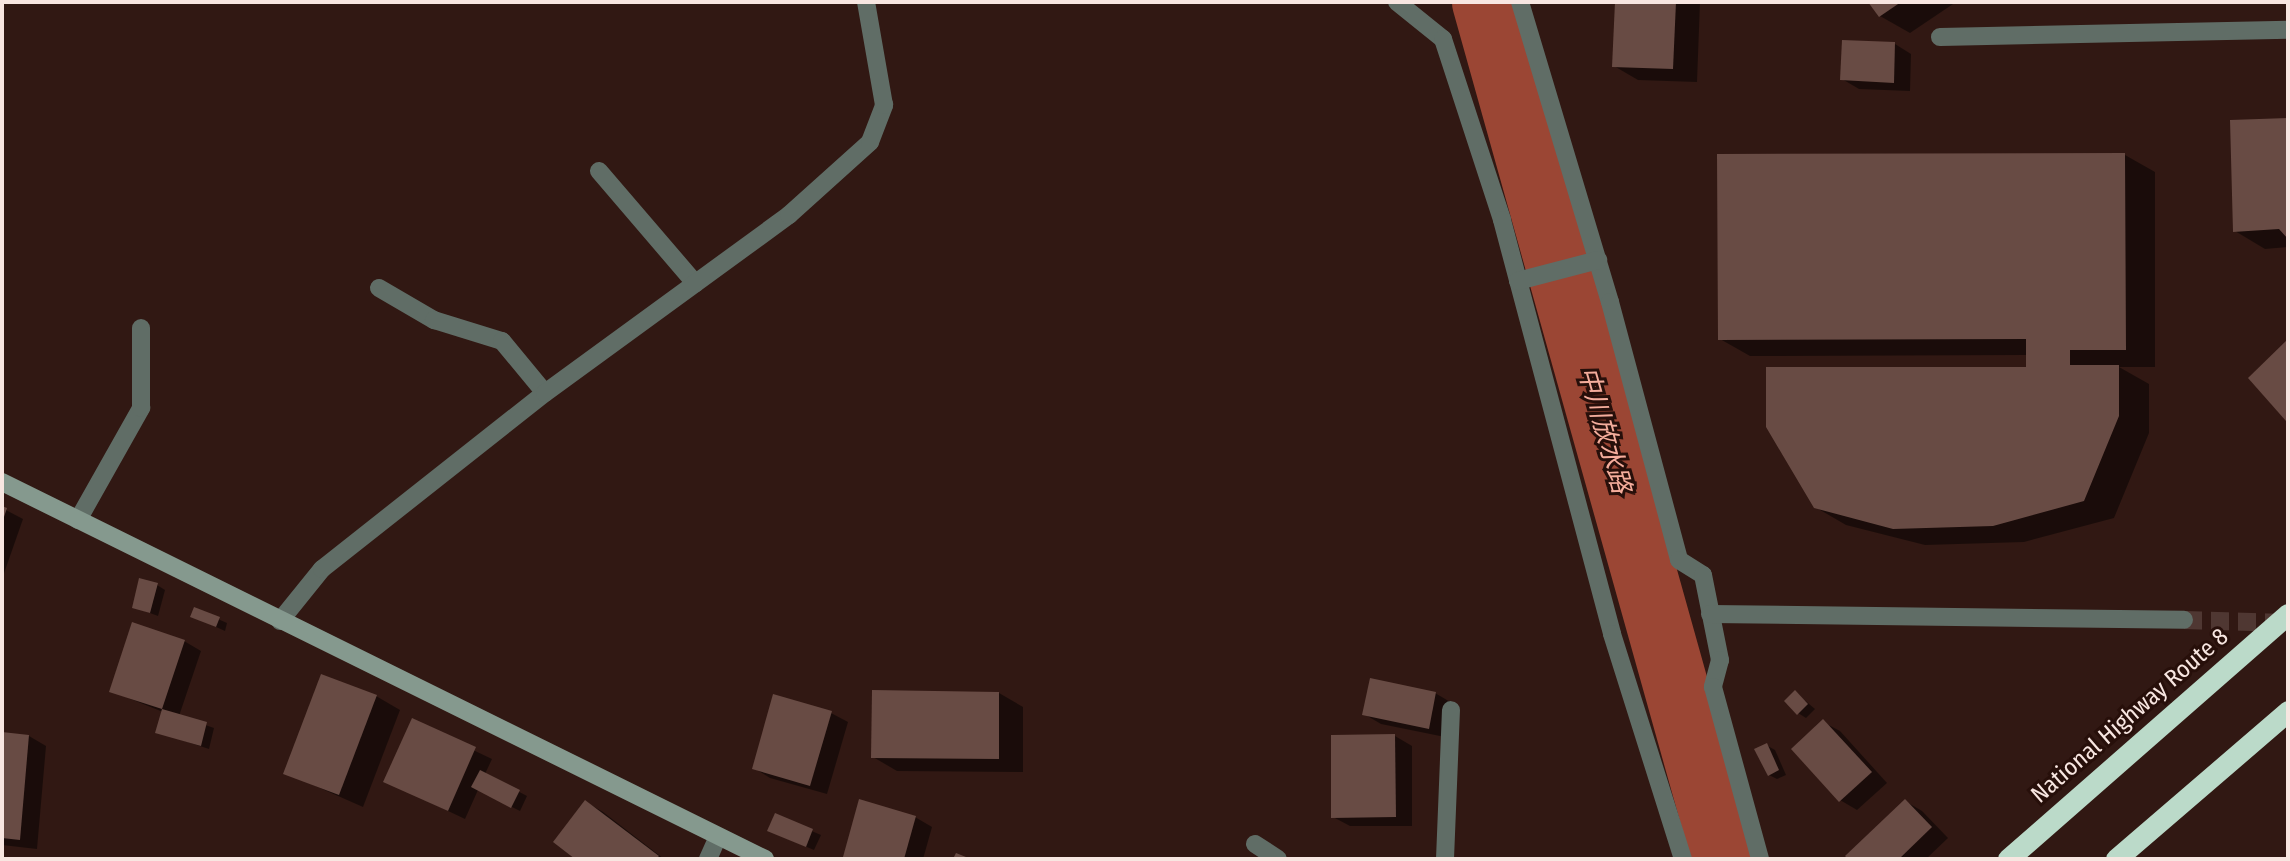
<!DOCTYPE html>
<meta charset="utf-8">
<style>
body{margin:0}
#map{position:relative;width:2290px;height:861px;overflow:hidden;background:#311813;font-family:"Fira Sans Condensed","Noto Sans JP",sans-serif}
div>[style]{position:absolute}
[style*='--x']{left:calc(var(--x)*1px);top:calc(var(--y)*1px);width:calc(var(--w)*1px);rotate:calc(var(--a)*1deg)}
.shadow>*{inset:0;background:#0007}
.river>*{height:65px;margin:-32.5px;padding:0 32.5px;transform-origin:32.5px;border-radius:32.5px;background:#9b4634}
.building>*{inset:0;background:#684b44}
.street-tunnel>*{height:18px;margin-top:-9px;transform-origin:0;background:repeating-linear-gradient(90deg,#4f3732 0 18px,transparent 0 27px)}
.street>*{height:18px;margin:-9px;padding:0 9px;transform-origin:9px;border-radius:9px;background:#606d66}
.secondary>*{height:18px;margin:-9px;padding:0 9px;transform-origin:9px;border-radius:9px;background:#85998e}
.highway>*{height:21px;margin:-10.5px;padding:0 10.5px;transform-origin:10.5px;border-radius:10.5px;background:#bbdac9}
span{translate:-50% -50%;white-space:nowrap;text-align:center;line-height:1.15;-webkit-text-stroke:6px #270f0a;paint-order:stroke}
.street-label{font-size:24px;color:#f8e6e1}
.water-label{font-size:26px;color:#f5ad9c;font-style:italic}
.frame{position:absolute;inset:0;border:4px solid #f8e6e1;pointer-events:none}
</style>
<div id="map">
<div class="shadow">
<i style="clip-path:polygon(1617px 2px,1700px 2px,1697px 82px,1638px 80px,1614px 66px)"></i>
<i style="clip-path:polygon(1870px 2px,1956px 2px,1910px 33px,1880px 16px)"></i>
<i style="clip-path:polygon(1895px 44px,1911px 54px,1910px 91px,1859px 89px,1842px 79px)"></i>
<i style="clip-path:polygon(2288px 120px,2288px 247px,2265px 249px,2235px 231px,2232px 122px)"></i>
<i style="clip-path:polygon(2125px 155px,2155px 172px,2155px 367px,2119px 367px,2149px 384px,2149px 433px,2114px 518px,2024px 542px,1925px 545px,1846px 525px,1815px 507px,2027px 368px,2027px 355px,1750px 356px,1720px 339px)"></i>
<i style="clip-path:polygon(2px 508px,23px 519px,2px 579px)"></i>
<i style="clip-path:polygon(157px 585px,165px 590px,158px 616px,134px 607px)"></i>
<i style="clip-path:polygon(195px 609px,227px 623px,225px 631px,192px 616px)"></i>
<i style="clip-path:polygon(184px 641px,201px 651px,179px 716px,214px 728px,209px 749px,157px 732px,163px 712px,111px 691px)"></i>
<i style="clip-path:polygon(999px 693px,1023px 707px,1023px 772px,897px 771px,873px 757px)"></i>
<i style="clip-path:polygon(1435px 693px,1452px 703px,1445px 737px,1381px 724px,1364px 714px)"></i>
<i style="clip-path:polygon(1796px 693px,1815px 709px,1806px 718px,1798px 713px)"></i>
<i style="clip-path:polygon(376px 696px,400px 710px,363px 807px,286px 773px)"></i>
<i style="clip-path:polygon(831px 713px,848px 722px,827px 794px,770px 778px,754px 768px)"></i>
<i style="clip-path:polygon(412px 721px,492px 759px,485px 774px,527px 796px,520px 811px,478px 790px,465px 819px,385px 781px)"></i>
<i style="clip-path:polygon(1823px 722px,1840px 731px,1887px 783px,1857px 810px,1840px 800px)"></i>
<i style="clip-path:polygon(2px 734px,29px 736px,46px 746px,37px 849px,2px 845px)"></i>
<i style="clip-path:polygon(1395px 736px,1412px 746px,1412px 826px,1350px 826px,1333px 817px)"></i>
<i style="clip-path:polygon(1766px 745px,1775px 750px,1786px 775px,1777px 779px,1769px 775px)"></i>
<i style="clip-path:polygon(1905px 801px,1922px 811px,1948px 838px,1926px 859px,1851px 859px,1848px 856px)"></i>
<i style="clip-path:polygon(586px 802px,603px 812px,664px 859px,578px 859px,555px 842px)"></i>
<i style="clip-path:polygon(776px 816px,821px 835px,814px 850px,769px 831px)"></i>
<i style="clip-path:polygon(915px 817px,932px 827px,923px 859px,845px 856px)"></i>
</div>
<div class="river">
<i style="--x:1484;--y:2;--w:890;--a:74.36"></i>
</div>
<div class="building">
<i style="clip-path:polygon(1615px 2px,1676px 2px,1673px 69px,1612px 67px)"></i>
<i style="clip-path:polygon(1868px 2px,1901px 2px,1879px 17px)"></i>
<i style="clip-path:polygon(1842px 40px,1895px 42px,1894px 83px,1840px 80px)"></i>
<i style="clip-path:polygon(2288px 118px,2288px 239px,2279px 229px,2233px 232px,2230px 120px)"></i>
<i style="clip-path:polygon(2125px 153px,2126px 350px,2070px 350px,2070px 365px,2119px 365px,2119px 416px,2084px 501px,1993px 526px,1893px 529px,1814px 508px,1766px 427px,1766px 367px,2026px 367px,2026px 339px,1718px 340px,1717px 154px)"></i>
<i style="clip-path:polygon(2288px 339px,2288px 419px,2286px 421px,2248px 378px)"></i>
<i style="clip-path:polygon(2px 506px,7px 508px,2px 523px)"></i>
<i style="clip-path:polygon(139px 578px,158px 583px,150px 613px,132px 608px)"></i>
<i style="clip-path:polygon(194px 607px,220px 617px,216px 627px,190px 617px)"></i>
<i style="clip-path:polygon(132px 622px,185px 640px,162px 709px,109px 692px)"></i>
<i style="clip-path:polygon(321px 674px,377px 695px,339px 795px,283px 774px)"></i>
<i style="clip-path:polygon(1370px 678px,1436px 692px,1429px 729px,1362px 715px)"></i>
<i style="clip-path:polygon(872px 690px,999px 692px,999px 759px,871px 758px)"></i>
<i style="clip-path:polygon(1795px 690px,1808px 704px,1797px 715px,1784px 701px)"></i>
<i style="clip-path:polygon(773px 694px,832px 711px,810px 786px,752px 769px)"></i>
<i style="clip-path:polygon(162px 709px,207px 722px,201px 746px,155px 733px)"></i>
<i style="clip-path:polygon(412px 718px,476px 747px,448px 811px,383px 782px)"></i>
<i style="clip-path:polygon(1823px 719px,1872px 772px,1839px 802px,1791px 749px)"></i>
<i style="clip-path:polygon(2px 732px,29px 735px,20px 840px,2px 838px)"></i>
<i style="clip-path:polygon(1395px 734px,1396px 817px,1331px 818px,1331px 735px)"></i>
<i style="clip-path:polygon(1767px 743px,1779px 770px,1768px 776px,1754px 749px)"></i>
<i style="clip-path:polygon(480px 770px,520px 790px,511px 808px,471px 787px)"></i>
<i style="clip-path:polygon(859px 799px,916px 816px,904px 859px,843px 857px)"></i>
<i style="clip-path:polygon(1905px 799px,1932px 827px,1899px 859px,1848px 859px,1845px 856px)"></i>
<i style="clip-path:polygon(585px 800px,659px 856px,656px 859px,575px 859px,553px 842px)"></i>
<i style="clip-path:polygon(775px 813px,813px 829px,806px 847px,767px 831px)"></i>
<i style="clip-path:polygon(956px 853px,971px 859px,953px 859px)"></i>
</div>
<div class="street-tunnel">
<i style="--x:2184;--y:620;--w:101;--a:1.7"></i>
</div>
<div class="street">
<i style="--x:1397;--y:2;--w:59;--a:38.8"></i>
<i style="--x:1443;--y:39;--w:190;--a:71.9"></i>
<i style="--x:1502;--y:220;--w:428;--a:75.1"></i>
<i style="--x:1612;--y:634;--w:236;--a:72.5"></i>
<i style="--x:1520;--y:2;--w:313;--a:73.3"></i>
<i style="--x:1610;--y:302;--w:267;--a:75"></i>
<i style="--x:1679;--y:560;--w:28;--a:32"></i>
<i style="--x:1703;--y:575;--w:87;--a:78.7"></i>
<i style="--x:1720;--y:660;--w:28;--a:105"></i>
<i style="--x:1713;--y:687;--w:178;--a:74.7"></i>
<i style="--x:1940;--y:37;--w:348;--a:-1.2"></i>
<i style="--x:599;--y:171;--w:148;--a:49.4"></i>
<i style="--x:1518;--y:281;--w:83;--a:-14.7"></i>
<i style="--x:379;--y:288;--w:64;--a:30.2"></i>
<i style="--x:434;--y:320;--w:71;--a:17.2"></i>
<i style="--x:502;--y:341;--w:67;--a:50.4"></i>
<i style="--x:78;--y:520;--w:129;--a:-60.6"></i>
<i style="--x:141;--y:408;--w:80;--a:-90"></i>
<i style="--x:1710;--y:614;--w:474;--a:0.7"></i>
<i style="--x:280;--y:621;--w:67;--a:-51.1"></i>
<i style="--x:322;--y:569;--w:284;--a:-38.3"></i>
<i style="--x:545;--y:393;--w:302;--a:-36.1"></i>
<i style="--x:789;--y:215;--w:109;--a:-42"></i>
<i style="--x:870;--y:142;--w:40;--a:-69"></i>
<i style="--x:884;--y:105;--w:105;--a:-99.9"></i>
<i style="--x:1255;--y:844;--w:27;--a:33"></i>
<i style="--x:708;--y:859;--w:24;--a:-66"></i>
<i style="--x:1445;--y:859;--w:149;--a:-87.7"></i>
</div>
<div class="secondary">
<i style="--x:2;--y:482;--w:851;--a:26.29"></i>
</div>
<div class="highway">
<i style="--x:2008;--y:859;--w:372;--a:-41.2"></i>
<i style="--x:2116;--y:859;--w:227;--a:-40.7"></i>
</div>
<div class="street-label">
<span style="left:2130px;top:716px;rotate:-41deg">National Highway Route 8</span>
</div>
<div class="water-label">
<span style="left:1604px;top:430px;rotate:74deg">中川放水路</span>
</div>
<div class="frame"></div>
</div>
